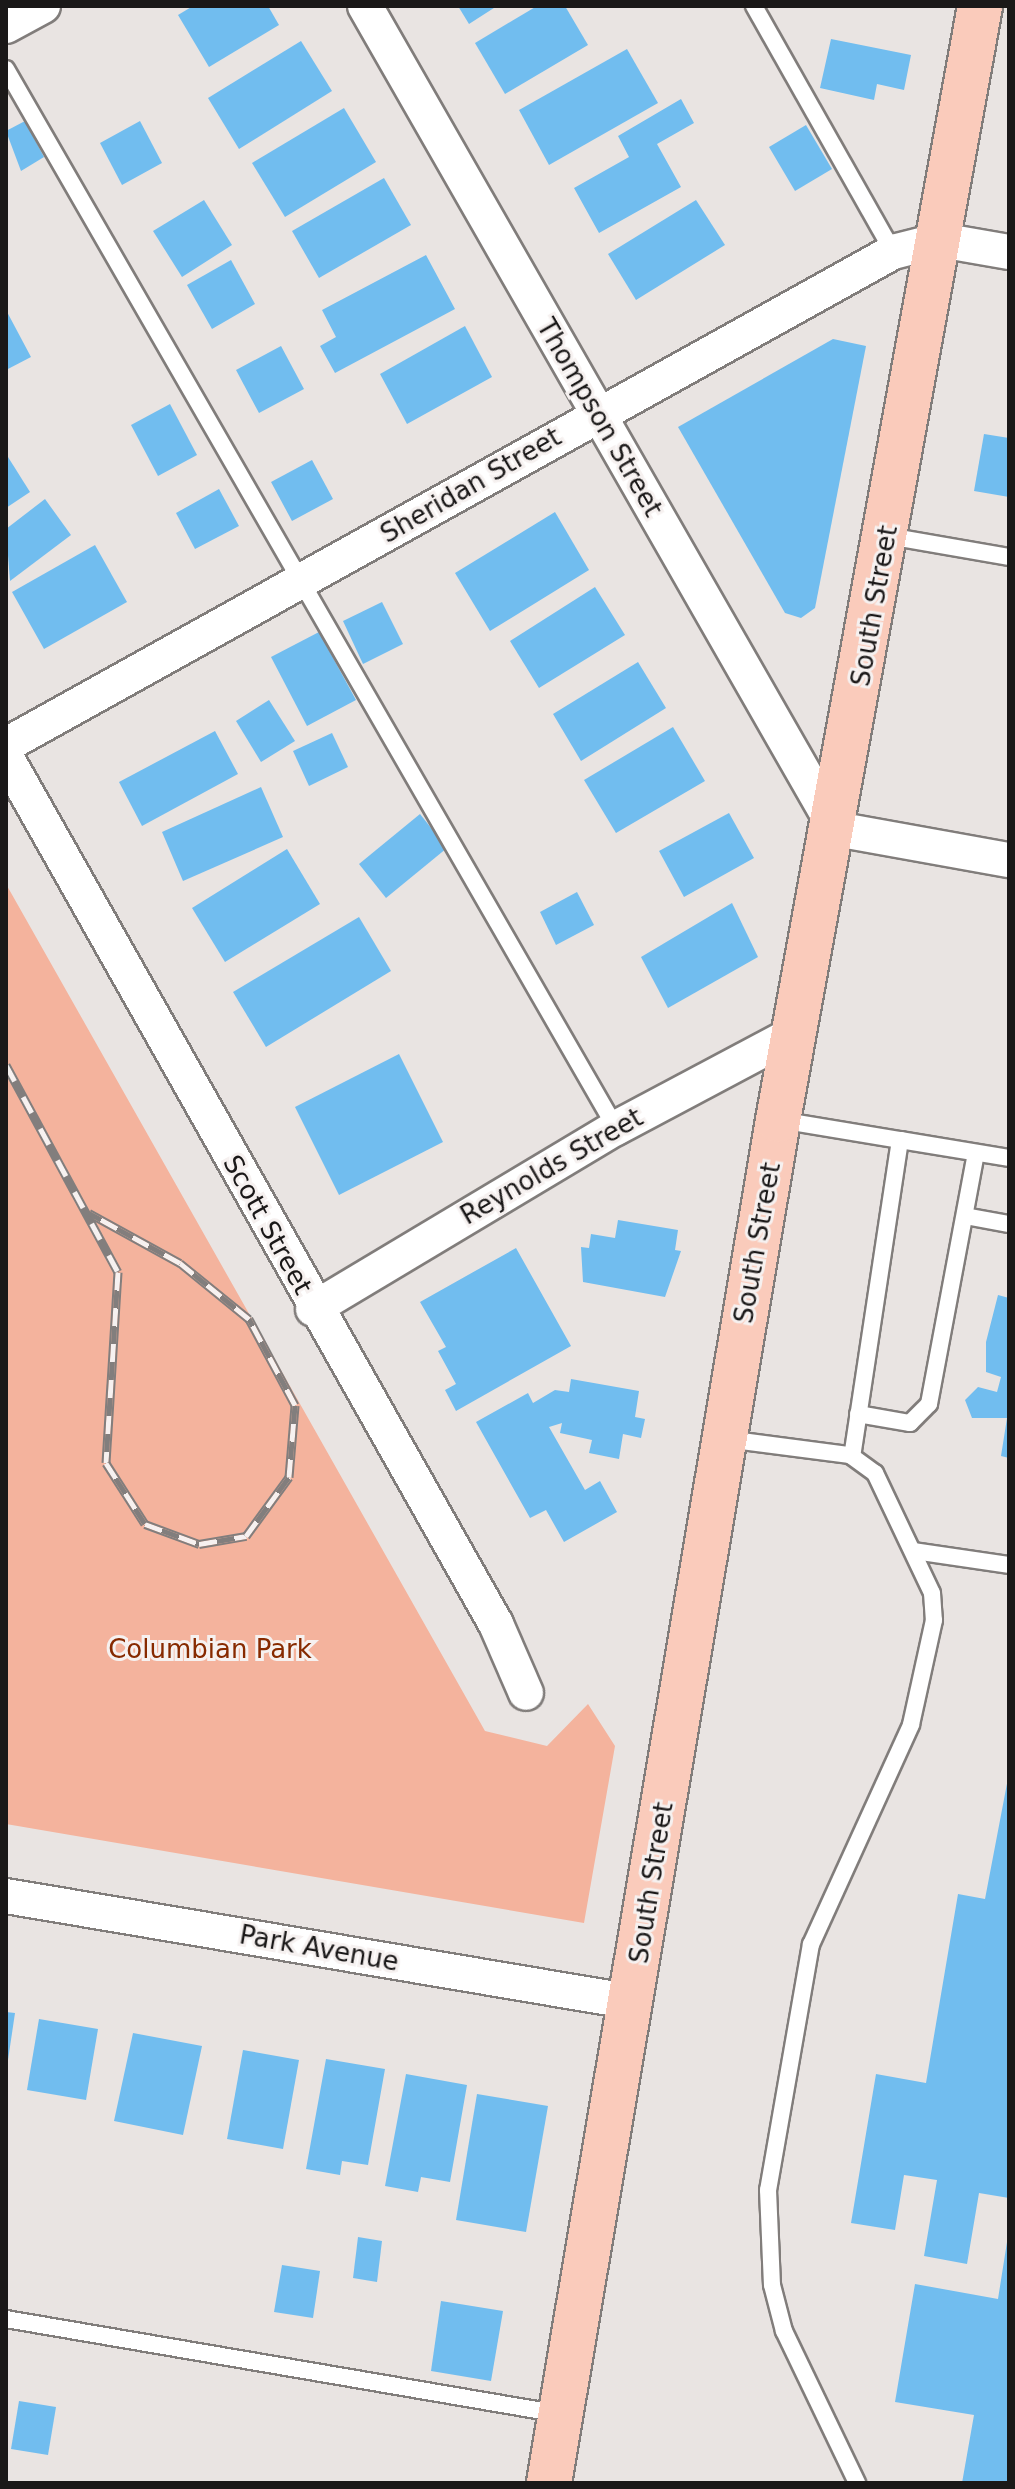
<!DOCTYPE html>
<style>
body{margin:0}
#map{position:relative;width:1015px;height:2489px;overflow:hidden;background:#e9e4e2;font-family:"DejaVu Sans",sans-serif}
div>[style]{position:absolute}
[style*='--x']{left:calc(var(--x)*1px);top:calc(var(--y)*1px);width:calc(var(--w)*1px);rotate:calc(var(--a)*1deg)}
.green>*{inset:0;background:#f4b39d}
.building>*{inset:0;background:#71bdef}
.roads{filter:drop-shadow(2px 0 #817d7b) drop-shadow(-2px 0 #817d7b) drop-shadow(0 2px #817d7b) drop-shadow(0 -2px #817d7b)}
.service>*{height:16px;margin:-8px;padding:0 8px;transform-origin:8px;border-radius:8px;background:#fff}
.minor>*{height:34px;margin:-17px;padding:0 17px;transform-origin:17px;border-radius:17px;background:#fff}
.primary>*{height:44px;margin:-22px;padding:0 22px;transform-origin:22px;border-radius:22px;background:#facbbb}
.rail>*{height:9px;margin-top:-4.5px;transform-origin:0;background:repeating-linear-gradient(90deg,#f6f1f0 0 18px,#827e7d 0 36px);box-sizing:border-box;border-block:2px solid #827e7d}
span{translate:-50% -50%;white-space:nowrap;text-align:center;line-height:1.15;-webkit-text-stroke:6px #f6f1f0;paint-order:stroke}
.street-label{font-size:26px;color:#1a1818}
.park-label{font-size:26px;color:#872a00}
.frame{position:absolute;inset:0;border:8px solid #1a1818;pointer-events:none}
</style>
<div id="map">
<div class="green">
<i style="clip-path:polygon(6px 884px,485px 1731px,547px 1746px,588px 1704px,615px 1746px,584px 1923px,6px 1824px)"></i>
</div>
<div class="building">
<i style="clip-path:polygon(193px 6px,268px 6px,279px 25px,209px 67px,178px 15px)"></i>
<i style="clip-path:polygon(458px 6px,497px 6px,469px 24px)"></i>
<i style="clip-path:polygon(537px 6px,565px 6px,588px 45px,505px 94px,475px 43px)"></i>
<i style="clip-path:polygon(831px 39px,911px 55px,904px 90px,877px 84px,874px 100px,820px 88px)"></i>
<i style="clip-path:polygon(301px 41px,332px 91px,239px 149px,208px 98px)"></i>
<i style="clip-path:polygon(627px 49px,658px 103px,549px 165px,519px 110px)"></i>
<i style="clip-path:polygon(681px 99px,694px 123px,657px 144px,681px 187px,599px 233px,574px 188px,629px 157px,618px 136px)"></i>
<i style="clip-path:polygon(344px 108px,376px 162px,285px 217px,252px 163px)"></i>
<i style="clip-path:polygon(25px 121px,44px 157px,21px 171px,6px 131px)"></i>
<i style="clip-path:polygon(140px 121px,162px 163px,122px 185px,100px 143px)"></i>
<i style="clip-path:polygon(806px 125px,832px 169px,795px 191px,769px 147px)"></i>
<i style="clip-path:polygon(384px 178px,411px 225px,319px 278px,292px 231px)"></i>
<i style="clip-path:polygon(204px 200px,232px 245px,182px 277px,153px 231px)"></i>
<i style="clip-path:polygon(696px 200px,725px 245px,636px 300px,608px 254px)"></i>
<i style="clip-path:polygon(426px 255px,455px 309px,335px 373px,320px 346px,336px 337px,322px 310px)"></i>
<i style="clip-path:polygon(231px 260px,255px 304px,212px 329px,187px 285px)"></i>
<i style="clip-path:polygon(6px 310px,31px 357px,6px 370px)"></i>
<i style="clip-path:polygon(465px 326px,492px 377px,407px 424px,380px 374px)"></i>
<i style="clip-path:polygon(833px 339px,866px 346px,815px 608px,801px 618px,785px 613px,678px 427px)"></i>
<i style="clip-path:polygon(281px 346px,304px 389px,259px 413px,236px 370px)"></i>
<i style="clip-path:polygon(170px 404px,197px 455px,158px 476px,131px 425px)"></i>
<i style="clip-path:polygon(984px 434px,1009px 438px,1009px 497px,974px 491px)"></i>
<i style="clip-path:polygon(8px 457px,30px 492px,6px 508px,6px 458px)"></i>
<i style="clip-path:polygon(312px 460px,333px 499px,292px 521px,271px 482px)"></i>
<i style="clip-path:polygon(219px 489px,239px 526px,195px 549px,176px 513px)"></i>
<i style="clip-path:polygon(45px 499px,71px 535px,10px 581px,6px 529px)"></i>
<i style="clip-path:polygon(555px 512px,589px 570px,490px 631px,455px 573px)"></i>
<i style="clip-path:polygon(95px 545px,127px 602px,44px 649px,12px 592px)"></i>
<i style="clip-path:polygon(595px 587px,625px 635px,539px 688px,510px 641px)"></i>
<i style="clip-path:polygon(382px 602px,403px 644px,363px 664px,343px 621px)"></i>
<i style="clip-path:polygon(319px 632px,356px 700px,307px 726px,271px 657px)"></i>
<i style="clip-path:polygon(638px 662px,666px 708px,581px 761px,553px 714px)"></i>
<i style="clip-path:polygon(269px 700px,295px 741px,261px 762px,236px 721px)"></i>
<i style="clip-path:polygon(673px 727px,705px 781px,616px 833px,584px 780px)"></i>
<i style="clip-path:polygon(215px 731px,238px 774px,142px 826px,119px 782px)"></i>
<i style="clip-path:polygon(332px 733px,348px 767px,309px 786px,293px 751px)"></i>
<i style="clip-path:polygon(261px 787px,283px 837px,183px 881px,162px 832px)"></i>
<i style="clip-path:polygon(729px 813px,754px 858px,684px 897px,659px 851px)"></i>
<i style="clip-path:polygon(420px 814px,447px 848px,386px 898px,359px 864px)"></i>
<i style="clip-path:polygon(287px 849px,320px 904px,225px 962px,192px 908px)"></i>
<i style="clip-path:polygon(577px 892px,594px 925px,556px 945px,540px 912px)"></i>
<i style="clip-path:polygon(732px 903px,758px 957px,668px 1008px,641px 957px)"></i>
<i style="clip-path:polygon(359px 917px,391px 971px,266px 1047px,233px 992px)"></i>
<i style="clip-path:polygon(399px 1054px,443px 1142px,339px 1195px,295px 1107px)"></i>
<i style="clip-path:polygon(618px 1220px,678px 1230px,675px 1250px,681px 1251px,665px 1297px,583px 1282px,581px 1247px,589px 1248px,591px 1234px,615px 1238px)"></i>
<i style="clip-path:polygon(516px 1248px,571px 1346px,456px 1411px,445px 1390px,456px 1384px,438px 1351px,446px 1347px,420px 1302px)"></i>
<i style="clip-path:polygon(998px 1295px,1009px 1298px,1009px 1458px,1001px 1456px,1007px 1418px,972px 1418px,965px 1400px,978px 1387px,997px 1392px,1001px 1377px,986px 1372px,986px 1342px)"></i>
<i style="clip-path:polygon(571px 1379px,639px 1391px,635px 1417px,645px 1419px,641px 1438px,623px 1434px,619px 1459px,589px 1453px,592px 1440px,560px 1433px,562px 1423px,549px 1427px,585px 1490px,600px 1481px,617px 1512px,564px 1542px,546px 1510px,530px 1518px,476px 1422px,528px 1393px,533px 1403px,555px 1390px,569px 1392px)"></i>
<i style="clip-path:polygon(1009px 1773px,1009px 2198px,979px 2193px,967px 2264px,924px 2256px,937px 2180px,904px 2175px,895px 2230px,851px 2223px,876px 2074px,926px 2083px,958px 1894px,985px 1899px)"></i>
<i style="clip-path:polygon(6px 2012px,15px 2013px,8px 2060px,6px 2060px)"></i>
<i style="clip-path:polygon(39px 2019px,98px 2029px,86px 2100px,27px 2090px)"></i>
<i style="clip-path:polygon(133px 2033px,202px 2046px,183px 2135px,114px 2121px)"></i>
<i style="clip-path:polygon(243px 2050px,299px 2060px,283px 2149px,227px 2139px)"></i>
<i style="clip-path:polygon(326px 2059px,385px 2069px,368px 2165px,342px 2161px,340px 2175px,306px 2169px)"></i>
<i style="clip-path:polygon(406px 2074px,467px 2085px,450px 2182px,421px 2177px,418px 2192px,385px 2186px)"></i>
<i style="clip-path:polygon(477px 2094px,548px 2106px,526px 2232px,456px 2220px)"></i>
<i style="clip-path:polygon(358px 2237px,382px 2241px,377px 2282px,353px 2278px)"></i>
<i style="clip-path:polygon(1007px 2242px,1009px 2483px,962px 2483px,974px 2415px,895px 2402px,915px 2284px,998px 2299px)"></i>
<i style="clip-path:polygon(282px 2265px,320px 2271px,313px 2318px,274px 2312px)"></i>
<i style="clip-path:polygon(441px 2301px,503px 2311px,491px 2381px,431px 2371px)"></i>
<i style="clip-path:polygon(19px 2401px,56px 2407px,48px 2455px,11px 2449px)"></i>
</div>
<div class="roads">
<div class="service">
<i style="--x:754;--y:6;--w:283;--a:60.5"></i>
<i style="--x:6;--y:69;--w:1222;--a:60.06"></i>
<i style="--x:888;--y:536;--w:123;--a:9.8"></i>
<i style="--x:779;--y:1120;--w:123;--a:9.4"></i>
<i style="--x:900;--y:1140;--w:320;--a:98.6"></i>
<i style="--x:900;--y:1140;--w:110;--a:9.4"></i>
<i style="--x:965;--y:1216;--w:45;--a:10.3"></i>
<i style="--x:858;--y:1414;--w:53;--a:9.8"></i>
<i style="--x:910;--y:1423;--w:27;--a:-45"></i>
<i style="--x:929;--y:1404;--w:255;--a:-79.4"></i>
<i style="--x:726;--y:1439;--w:125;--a:7.4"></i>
<i style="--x:850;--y:1455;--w:31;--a:36"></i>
<i style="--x:875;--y:1473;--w:133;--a:64.6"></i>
<i style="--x:932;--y:1593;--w:27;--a:86"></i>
<i style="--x:934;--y:1620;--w:107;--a:102.4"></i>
<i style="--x:911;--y:1725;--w:241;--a:114.5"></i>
<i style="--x:811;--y:1944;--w:250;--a:99.9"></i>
<i style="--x:768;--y:2190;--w:95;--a:87.6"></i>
<i style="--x:772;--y:2285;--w:48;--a:75.4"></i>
<i style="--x:784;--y:2331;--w:169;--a:64.3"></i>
<i style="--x:914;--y:1551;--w:96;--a:8.4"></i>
<i style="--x:6;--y:2319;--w:562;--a:9.73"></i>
</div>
<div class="minor">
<i style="--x:365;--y:6;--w:948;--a:60.22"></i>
<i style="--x:836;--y:829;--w:176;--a:10.2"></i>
<i style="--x:6;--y:26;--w:42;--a:-28.4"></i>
<i style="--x:6;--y:745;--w:1015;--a:-29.07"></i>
<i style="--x:893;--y:252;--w:49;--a:-14.3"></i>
<i style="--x:940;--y:240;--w:70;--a:9.9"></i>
<i style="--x:6;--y:757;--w:996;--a:60.53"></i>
<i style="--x:496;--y:1624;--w:75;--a:66.5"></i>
<i style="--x:313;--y:1309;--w:353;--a:-30.9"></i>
<i style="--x:616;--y:1128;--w:203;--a:-28"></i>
<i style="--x:6;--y:1896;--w:636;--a:9.6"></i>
</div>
<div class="primary">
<i style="--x:549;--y:2483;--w:1382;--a:-80.46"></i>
<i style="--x:778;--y:1120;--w:1132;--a:-79.72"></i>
</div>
</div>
<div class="rail">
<i style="--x:6;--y:1065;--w:235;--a:61.6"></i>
<i style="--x:118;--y:1272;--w:191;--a:93.6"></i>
<i style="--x:106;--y:1463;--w:72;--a:57.4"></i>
<i style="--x:145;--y:1524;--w:58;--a:20.3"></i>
<i style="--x:199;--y:1544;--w:48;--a:-9.7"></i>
<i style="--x:246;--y:1536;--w:73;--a:-53.9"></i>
<i style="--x:289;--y:1477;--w:72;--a:-85.2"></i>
<i style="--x:295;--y:1405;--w:98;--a:-118.1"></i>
<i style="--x:249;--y:1319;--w:89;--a:-140.9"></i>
<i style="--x:180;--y:1263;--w:104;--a:-151.2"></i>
</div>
<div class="street-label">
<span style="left:599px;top:418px;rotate:60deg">Thompson Street</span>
<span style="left:471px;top:486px;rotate:-30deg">Sheridan Street</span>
<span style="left:875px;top:606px;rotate:-80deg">South Street</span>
<span style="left:552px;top:1167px;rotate:-30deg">Reynolds Street</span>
<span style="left:267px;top:1225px;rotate:61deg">Scott Street</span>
<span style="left:758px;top:1243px;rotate:-80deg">South Street</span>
<span style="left:652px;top:1883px;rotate:-81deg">South Street</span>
<span style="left:319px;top:1949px;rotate:10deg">Park Avenue</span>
</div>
<div class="park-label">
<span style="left:210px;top:1650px">Columbian Park</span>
</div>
<div class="frame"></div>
</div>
